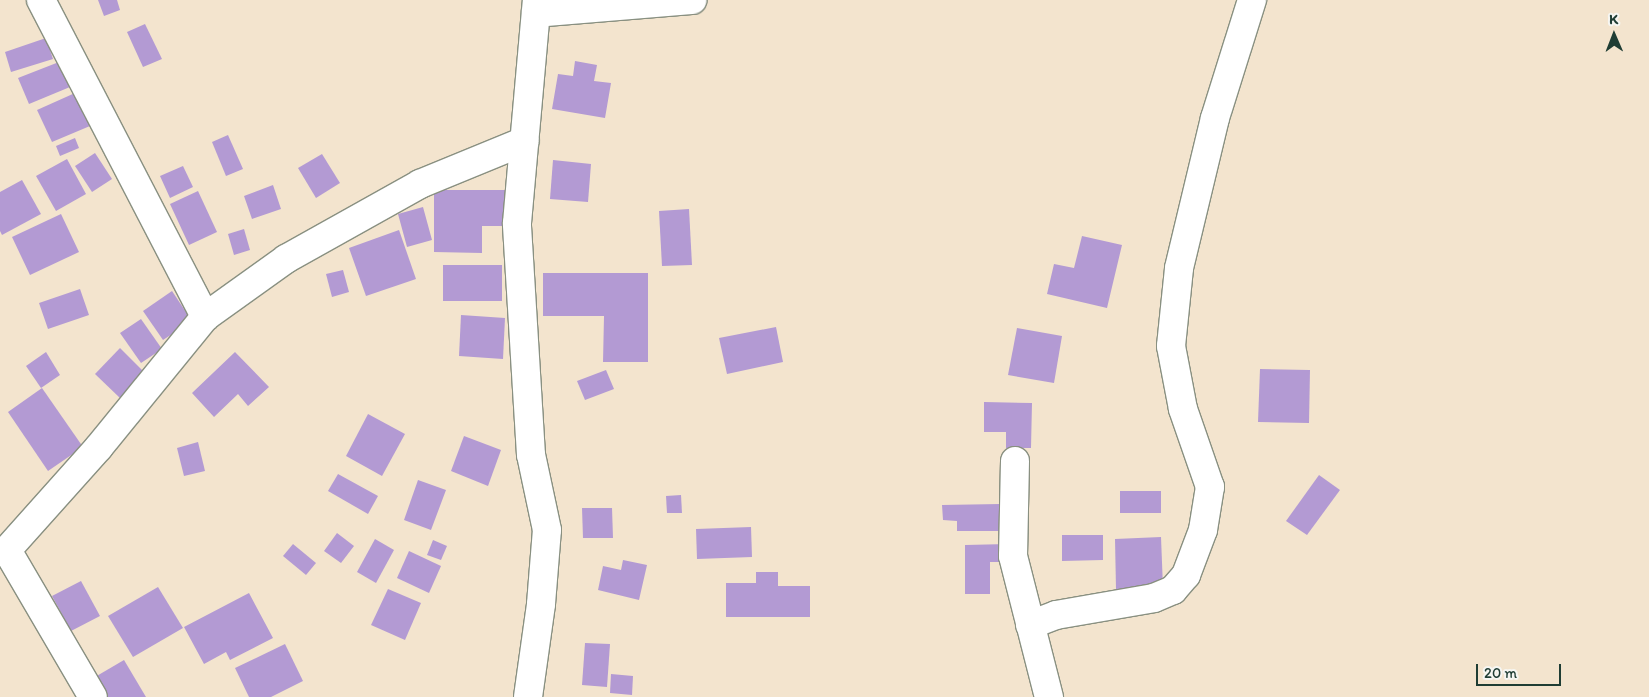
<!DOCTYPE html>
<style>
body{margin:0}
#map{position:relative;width:1649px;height:697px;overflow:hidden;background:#f3e4ce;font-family:Itim,sans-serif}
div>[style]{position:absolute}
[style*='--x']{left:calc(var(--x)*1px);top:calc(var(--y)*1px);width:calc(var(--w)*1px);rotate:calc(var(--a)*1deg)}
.building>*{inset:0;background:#b39ad3}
.roads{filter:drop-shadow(1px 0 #899081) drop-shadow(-1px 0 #899081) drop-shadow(0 1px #899081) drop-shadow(0 -1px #899081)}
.minor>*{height:28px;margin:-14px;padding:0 14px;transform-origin:14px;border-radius:14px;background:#fff}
.tertiary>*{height:28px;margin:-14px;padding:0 14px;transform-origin:14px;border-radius:14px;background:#fff}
span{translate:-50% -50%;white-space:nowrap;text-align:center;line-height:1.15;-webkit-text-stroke:4px #f6f6f2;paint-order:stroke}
.north{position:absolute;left:1589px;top:10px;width:50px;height:50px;-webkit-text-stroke:4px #f6f6f2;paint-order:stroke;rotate:359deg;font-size:14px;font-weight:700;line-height:20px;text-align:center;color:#1f3d34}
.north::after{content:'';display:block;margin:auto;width:18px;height:22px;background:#1f3d34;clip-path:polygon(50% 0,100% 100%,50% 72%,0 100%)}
.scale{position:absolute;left:1476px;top:664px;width:85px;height:22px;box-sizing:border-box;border:2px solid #1f3d34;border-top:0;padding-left:6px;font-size:15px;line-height:18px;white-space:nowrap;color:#1f3d34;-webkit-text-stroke:4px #f6f6f2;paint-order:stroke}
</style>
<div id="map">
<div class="building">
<i style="clip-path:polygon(98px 0,117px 0,120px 10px,104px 16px)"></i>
<i style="clip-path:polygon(145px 24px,162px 59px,143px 67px,127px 32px)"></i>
<i style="clip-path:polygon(46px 38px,53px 59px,11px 72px,5px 52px)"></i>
<i style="clip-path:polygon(575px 61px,597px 65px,594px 81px,611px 83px,605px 118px,552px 109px,558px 74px,573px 76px)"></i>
<i style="clip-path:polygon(59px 62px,70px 87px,29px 104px,18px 78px)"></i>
<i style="clip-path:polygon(75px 93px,90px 126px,52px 142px,37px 110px)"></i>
<i style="clip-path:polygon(228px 135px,243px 169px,226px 176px,212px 142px)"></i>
<i style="clip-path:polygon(75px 138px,79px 148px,60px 156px,56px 146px)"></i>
<i style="clip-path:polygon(95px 153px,112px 179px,92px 192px,75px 166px)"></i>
<i style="clip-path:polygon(322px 154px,340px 183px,316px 198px,298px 168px)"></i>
<i style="clip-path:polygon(67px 159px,86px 194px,56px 211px,36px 176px)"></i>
<i style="clip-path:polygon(553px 160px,591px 164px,588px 202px,550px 199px)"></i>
<i style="clip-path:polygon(183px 166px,193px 187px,170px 198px,160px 176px)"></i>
<i style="clip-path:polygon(22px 180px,41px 214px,2px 235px,0 231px,0 192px)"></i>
<i style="clip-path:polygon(273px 185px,281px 209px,252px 219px,244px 196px)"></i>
<i style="clip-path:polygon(434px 190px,511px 190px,511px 226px,482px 226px,482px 253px,434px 252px)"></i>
<i style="clip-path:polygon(198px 191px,217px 232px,189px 245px,170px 204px)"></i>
<i style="clip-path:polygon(423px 207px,432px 240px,407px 247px,398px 214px)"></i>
<i style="clip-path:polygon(689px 209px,692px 265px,662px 266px,659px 211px)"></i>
<i style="clip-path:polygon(61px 214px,79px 252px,30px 275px,12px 237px)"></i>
<i style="clip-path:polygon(244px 229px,250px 250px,234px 255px,228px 234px)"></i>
<i style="clip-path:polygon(399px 230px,416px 279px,366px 296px,349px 248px)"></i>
<i style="clip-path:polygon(1082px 236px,1122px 245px,1107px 308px,1047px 294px,1054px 264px,1074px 268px)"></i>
<i style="clip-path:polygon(443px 265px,502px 265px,502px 301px,443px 301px)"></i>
<i style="clip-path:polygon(343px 270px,349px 292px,332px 297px,326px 274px)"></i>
<i style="clip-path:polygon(543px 273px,648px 273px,648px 362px,603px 362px,604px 316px,543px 316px)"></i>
<i style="clip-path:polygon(80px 289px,89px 315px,48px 329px,39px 303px)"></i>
<i style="clip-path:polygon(172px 291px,192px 321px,163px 340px,143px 311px)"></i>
<i style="clip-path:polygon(461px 315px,505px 318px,503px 359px,459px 356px)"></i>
<i style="clip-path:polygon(141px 319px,162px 349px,141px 363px,120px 333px)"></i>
<i style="clip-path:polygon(776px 327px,783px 362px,727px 374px,719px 338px)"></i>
<i style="clip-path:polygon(1017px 328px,1062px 336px,1054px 383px,1008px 375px)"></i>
<i style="clip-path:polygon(120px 348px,144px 372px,120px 398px,95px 374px)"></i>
<i style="clip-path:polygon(46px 352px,60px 375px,41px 388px,26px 366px)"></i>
<i style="clip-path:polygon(235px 352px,269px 387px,248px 406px,238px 394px,214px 417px,192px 393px)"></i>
<i style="clip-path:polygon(1260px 369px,1310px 370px,1309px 423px,1258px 422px)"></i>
<i style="clip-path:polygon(606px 370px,614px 389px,585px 400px,577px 381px)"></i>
<i style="clip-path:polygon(42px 388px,83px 447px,48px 471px,8px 412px)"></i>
<i style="clip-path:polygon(984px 402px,1032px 403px,1031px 448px,1006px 448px,1006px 432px,984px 432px)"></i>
<i style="clip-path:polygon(368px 414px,405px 434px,382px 476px,346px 456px)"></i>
<i style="clip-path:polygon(464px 436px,501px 450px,488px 486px,451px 471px)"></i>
<i style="clip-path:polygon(198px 442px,205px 471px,184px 476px,177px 448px)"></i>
<i style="clip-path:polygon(338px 474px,378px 496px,368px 514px,328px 491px)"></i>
<i style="clip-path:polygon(1319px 475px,1340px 490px,1307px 535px,1286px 521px)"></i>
<i style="clip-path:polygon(418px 480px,446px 490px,431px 530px,404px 520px)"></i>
<i style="clip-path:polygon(1120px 491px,1161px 491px,1161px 513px,1120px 513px)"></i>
<i style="clip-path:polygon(681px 495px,682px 513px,667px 513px,666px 496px)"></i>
<i style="clip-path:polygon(1000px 504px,1000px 531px,957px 531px,957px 521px,943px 520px,942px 505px)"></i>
<i style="clip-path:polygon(582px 508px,612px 508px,613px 538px,583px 538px)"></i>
<i style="clip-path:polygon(751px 527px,752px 557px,697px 559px,696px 529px)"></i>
<i style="clip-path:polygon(337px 533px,354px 546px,341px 563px,324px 551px)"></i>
<i style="clip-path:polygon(1062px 535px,1103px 535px,1103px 560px,1062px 561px)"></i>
<i style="clip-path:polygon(1161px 537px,1163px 588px,1116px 589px,1115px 539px)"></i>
<i style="clip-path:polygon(375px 539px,394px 550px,376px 583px,357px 572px)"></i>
<i style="clip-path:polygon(433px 540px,447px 546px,441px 560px,427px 555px)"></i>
<i style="clip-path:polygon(293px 544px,316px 563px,306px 575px,283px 556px)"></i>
<i style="clip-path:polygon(1008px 544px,1009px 562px,990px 562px,990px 594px,965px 594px,965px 545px)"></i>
<i style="clip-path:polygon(409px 551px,441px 566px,429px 593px,397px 578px)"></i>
<i style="clip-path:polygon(623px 560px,647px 565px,639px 600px,598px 590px,603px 566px,621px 570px)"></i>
<i style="clip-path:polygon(756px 572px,778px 572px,778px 586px,810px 586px,810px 617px,726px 617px,726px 583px,756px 583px)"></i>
<i style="clip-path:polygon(81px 581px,100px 616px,71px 631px,52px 596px)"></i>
<i style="clip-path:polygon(158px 587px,183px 628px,133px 657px,108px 616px)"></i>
<i style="clip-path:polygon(388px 589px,421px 603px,405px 640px,371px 625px)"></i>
<i style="clip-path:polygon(249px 593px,273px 638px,230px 660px,226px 652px,204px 664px,184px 627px)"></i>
<i style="clip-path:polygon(585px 643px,610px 644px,607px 687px,582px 685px)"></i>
<i style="clip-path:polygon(285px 644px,303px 681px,271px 697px,249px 697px,235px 668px)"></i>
<i style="clip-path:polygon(124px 660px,146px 697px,107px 697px,95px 677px)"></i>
<i style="clip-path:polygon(611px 674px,633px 676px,632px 695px,610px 693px)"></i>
</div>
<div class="roads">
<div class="minor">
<i style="--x:41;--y:0;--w:357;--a:62.6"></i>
<i style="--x:536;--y:13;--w:157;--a:-4.8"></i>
<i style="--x:1015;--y:461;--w:95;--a:91.2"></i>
<i style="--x:1013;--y:556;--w:146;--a:75.7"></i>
<i style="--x:7;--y:550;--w:170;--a:59.7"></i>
<i style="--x:0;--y:552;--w:7;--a:-16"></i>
<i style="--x:7;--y:550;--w:138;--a:-48.2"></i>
<i style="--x:99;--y:447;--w:168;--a:-50.8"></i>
<i style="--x:205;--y:317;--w:100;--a:-35.6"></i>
<i style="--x:286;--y:259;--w:154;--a:-29.2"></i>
<i style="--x:420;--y:184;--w:113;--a:-22.3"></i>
<i style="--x:1030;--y:625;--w:28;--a:-21"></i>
<i style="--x:1056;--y:615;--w:99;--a:-9.8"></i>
<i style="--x:1154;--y:598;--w:21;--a:-23"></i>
<i style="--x:1173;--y:590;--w:20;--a:-49"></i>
<i style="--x:1186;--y:575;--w:48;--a:-69.3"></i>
<i style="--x:1203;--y:530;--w:44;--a:-80.8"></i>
<i style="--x:1210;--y:487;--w:83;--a:-109.1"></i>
<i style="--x:1183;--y:409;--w:64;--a:-100.8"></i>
<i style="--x:1171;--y:346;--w:78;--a:-84.1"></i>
<i style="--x:1179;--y:268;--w:154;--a:-76.5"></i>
<i style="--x:1215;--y:118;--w:124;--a:-72.6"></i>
</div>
<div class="tertiary">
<i style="--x:528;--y:697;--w:94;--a:-82"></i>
<i style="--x:541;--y:604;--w:74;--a:-85.4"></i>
<i style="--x:547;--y:530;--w:77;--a:-102"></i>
<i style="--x:531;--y:455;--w:232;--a:-93.5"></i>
<i style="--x:517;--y:223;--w:224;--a:-84.9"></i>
</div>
</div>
<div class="north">K</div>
<div class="scale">20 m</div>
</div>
